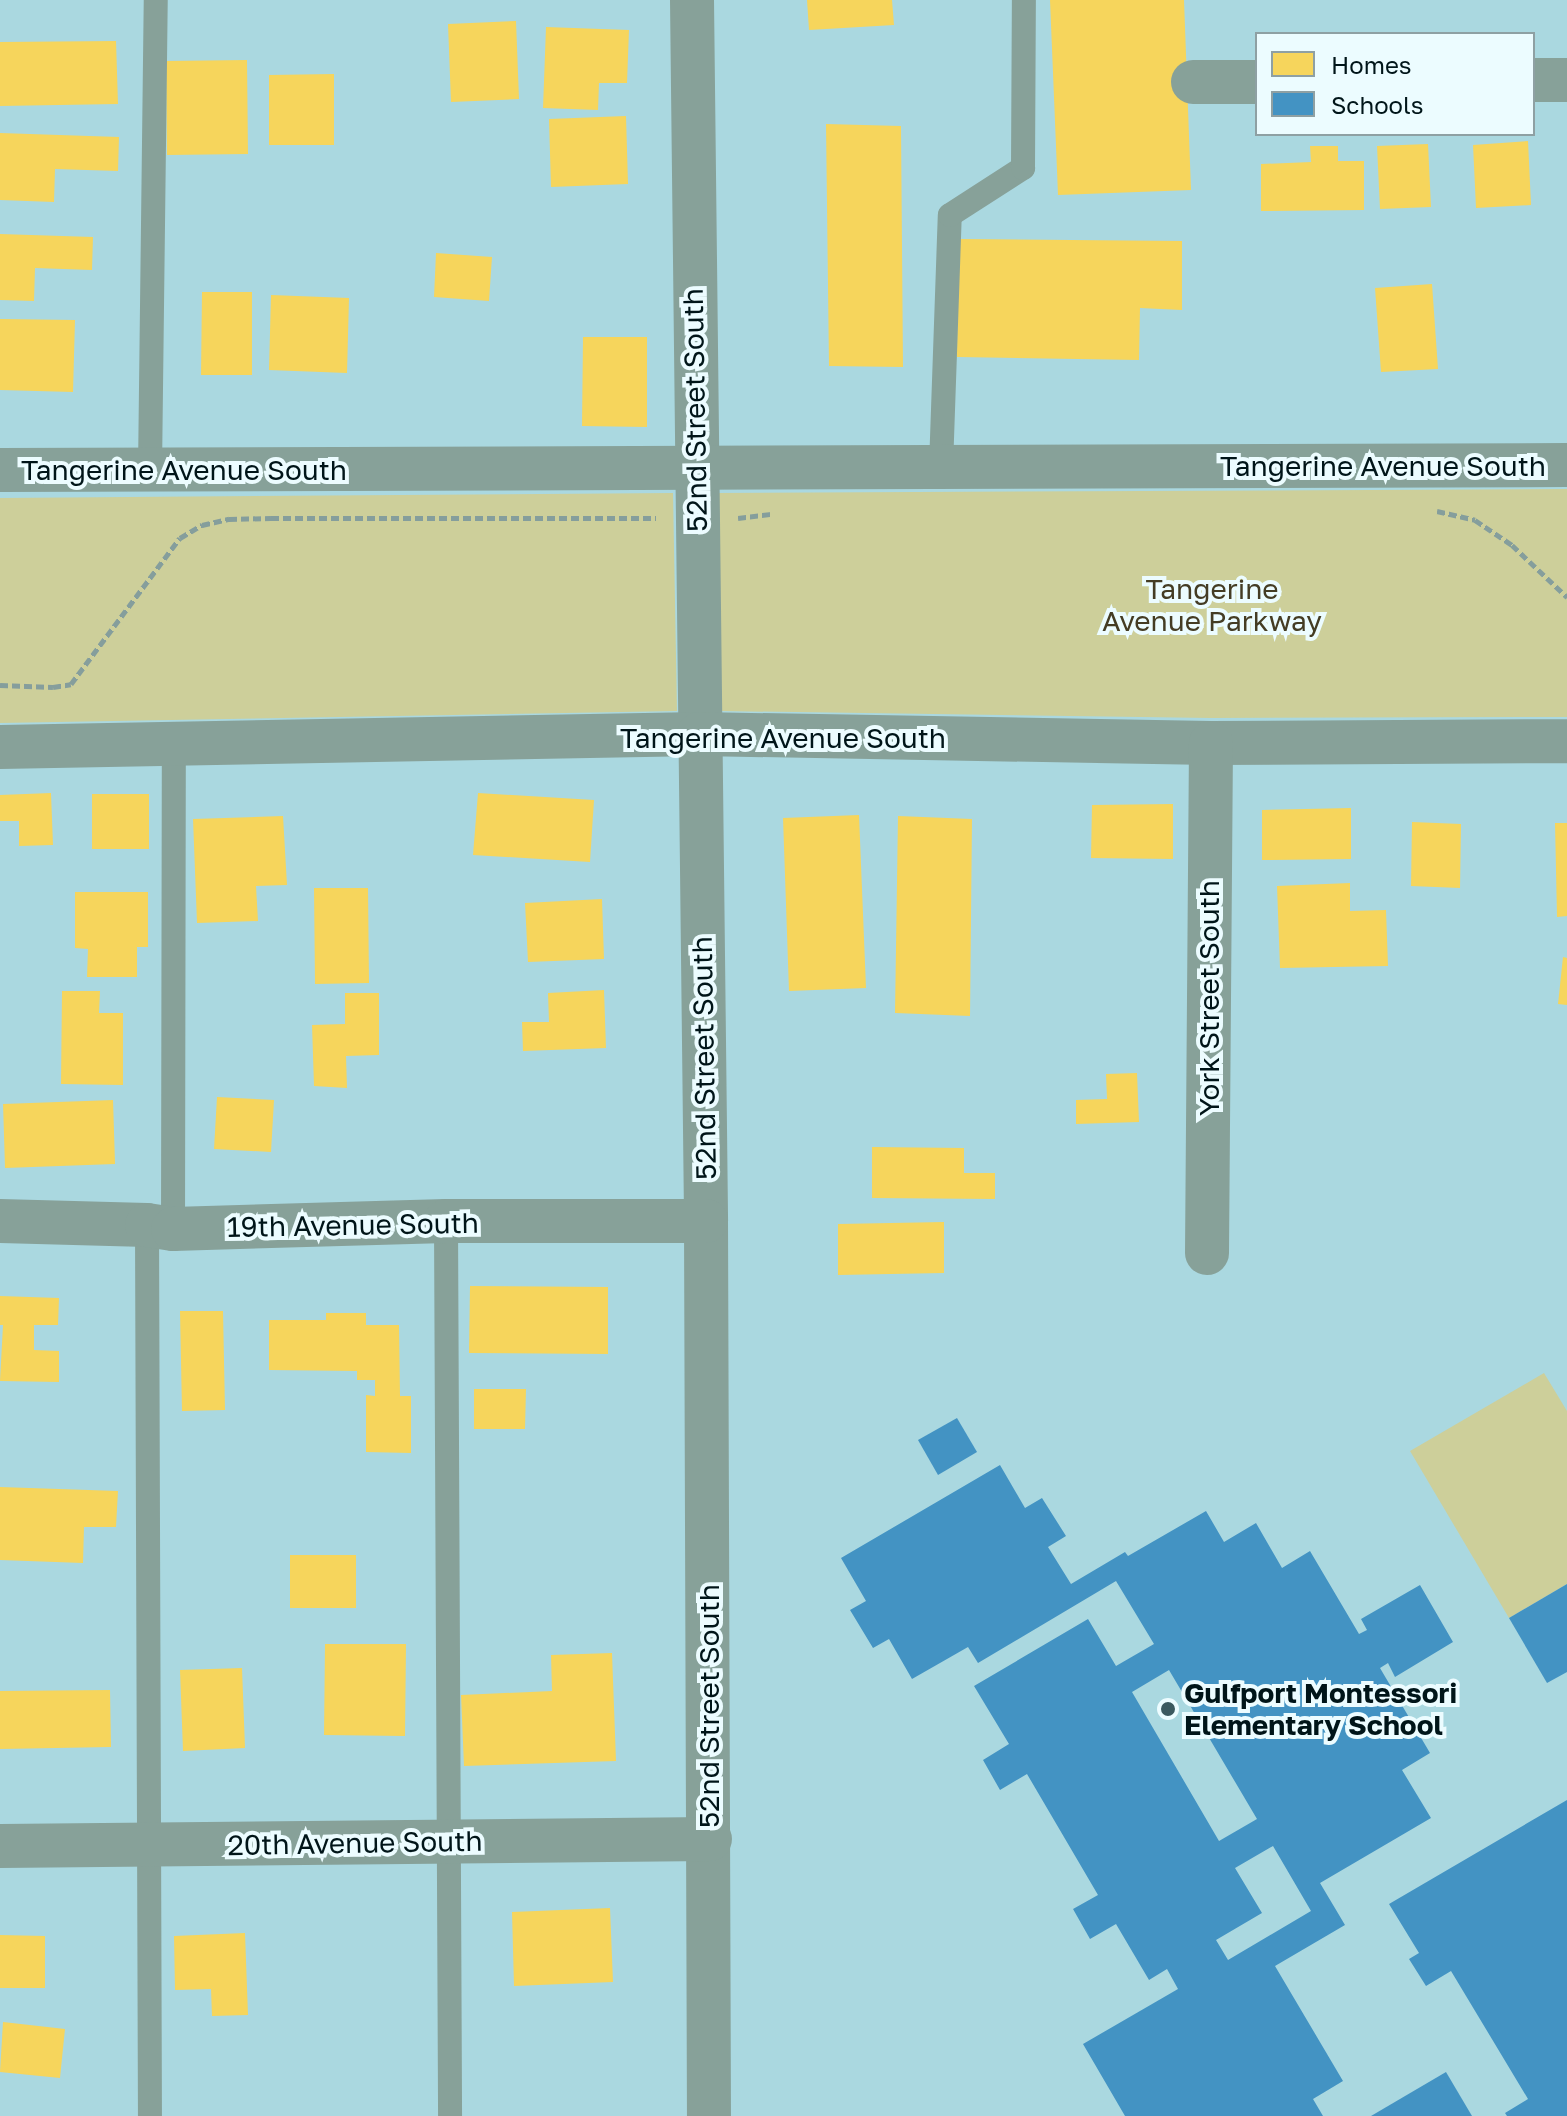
<!DOCTYPE html>
<style>
body{margin:0}
#map{position:relative;width:1567px;height:2116px;overflow:hidden;background:#aad8e0;font-family:"Golos Text",sans-serif}
div>[style]{position:absolute}
[style*='--x']{left:calc(var(--x)*1px);top:calc(var(--y)*1px);width:calc(var(--w)*1px);rotate:calc(var(--a)*1deg)}
.green>*{inset:0;background:#cdcf9a}
.homes>*{inset:0;background:#f6d55c}
.schools>*{inset:0;background:#4393c3}
.path>*{height:5px;margin-top:-2.5px;transform-origin:0;background:repeating-linear-gradient(90deg,#859e9c 0 8px,transparent 0 12px)}
.service>*{height:24px;margin:-12px;padding:0 12px;transform-origin:12px;border-radius:12px;background:#87a199}
.minor>*{height:44px;margin:-22px;padding:0 22px;transform-origin:22px;border-radius:22px;background:#87a199}
.dots>*{width:22px;height:22px;translate:-50% -50%;box-sizing:border-box;border:4px solid #ecfcff;border-radius:50%}
span{translate:-50% -50%;white-space:nowrap;text-align:center;line-height:1.15;-webkit-text-stroke:8px #ecfcff;paint-order:stroke}
.street-label{font-size:28px;color:#001519}
.park-label{font-size:28px;color:#443c24}
.poi-label{font-size:28px;color:#001519;font-weight:700}
.left{translate:0 -50%;text-align:left}
.legend{position:absolute;left:1255px;top:32px;width:280px;height:104px;box-sizing:border-box;background:#ecfcff;border:2px solid #8ea0a3;margin:0;padding:10px 14px;list-style:none;font-size:24px;color:#001519}
.legend li{display:flex;align-items:center;gap:16px;height:40px}
.legend b{width:40px;border:2px solid #8ea0a3}
</style>
<div id="map">
<div class="green">
<i style="clip-path:polygon(1567px 489px,1567px 717px,1211px 718px,720px 711px,716px 493px)"></i>
<i style="clip-path:polygon(673px 493px,677px 711px,0 723px,0 498px)"></i>
<i style="clip-path:polygon(1544px 1373px,1567px 1411px,1567px 1584px,1509px 1618px,1410px 1451px)"></i>
</div>
<div class="homes">
<i style="clip-path:polygon(807px 0,892px 0,894px 25px,809px 30px)"></i>
<i style="clip-path:polygon(1050px 0,1184px 0,1191px 190px,1058px 195px)"></i>
<i style="clip-path:polygon(516px 21px,519px 99px,451px 102px,448px 24px)"></i>
<i style="clip-path:polygon(546px 27px,629px 30px,627px 83px,599px 83px,598px 110px,543px 108px)"></i>
<i style="clip-path:polygon(116px 41px,118px 104px,0 106px,0 42px)"></i>
<i style="clip-path:polygon(247px 60px,248px 154px,167px 155px,166px 61px)"></i>
<i style="clip-path:polygon(334px 74px,334px 145px,269px 145px,269px 75px)"></i>
<i style="clip-path:polygon(626px 116px,628px 184px,551px 187px,549px 119px)"></i>
<i style="clip-path:polygon(826px 124px,901px 126px,903px 367px,829px 366px)"></i>
<i style="clip-path:polygon(0 133px,119px 137px,118px 171px,55px 169px,54px 202px,0 200px)"></i>
<i style="clip-path:polygon(1528px 141px,1531px 205px,1476px 208px,1473px 145px)"></i>
<i style="clip-path:polygon(1428px 144px,1431px 207px,1380px 209px,1377px 146px)"></i>
<i style="clip-path:polygon(1310px 146px,1338px 146px,1338px 161px,1364px 161px,1364px 210px,1261px 211px,1261px 164px,1311px 162px)"></i>
<i style="clip-path:polygon(0 234px,93px 237px,92px 270px,35px 268px,34px 301px,0 300px)"></i>
<i style="clip-path:polygon(958px 239px,1182px 241px,1182px 310px,1140px 308px,1139px 360px,957px 357px)"></i>
<i style="clip-path:polygon(436px 253px,492px 257px,489px 301px,434px 297px)"></i>
<i style="clip-path:polygon(1432px 284px,1438px 369px,1381px 372px,1375px 288px)"></i>
<i style="clip-path:polygon(202px 292px,252px 292px,252px 375px,201px 375px)"></i>
<i style="clip-path:polygon(271px 295px,349px 298px,347px 373px,269px 370px)"></i>
<i style="clip-path:polygon(0 319px,75px 320px,73px 392px,0 390px)"></i>
<i style="clip-path:polygon(583px 337px,647px 337px,647px 427px,582px 426px)"></i>
<i style="clip-path:polygon(51px 793px,53px 845px,19px 846px,19px 821px,0 821px,0 795px)"></i>
<i style="clip-path:polygon(478px 793px,594px 800px,590px 862px,473px 855px)"></i>
<i style="clip-path:polygon(92px 794px,149px 794px,149px 849px,92px 849px)"></i>
<i style="clip-path:polygon(1173px 804px,1173px 859px,1091px 858px,1092px 805px)"></i>
<i style="clip-path:polygon(1351px 808px,1351px 859px,1262px 860px,1262px 810px)"></i>
<i style="clip-path:polygon(859px 815px,866px 988px,789px 991px,783px 818px)"></i>
<i style="clip-path:polygon(283px 816px,287px 885px,256px 886px,258px 921px,197px 923px,193px 819px)"></i>
<i style="clip-path:polygon(898px 816px,972px 819px,970px 1016px,895px 1013px)"></i>
<i style="clip-path:polygon(1412px 822px,1461px 824px,1460px 888px,1411px 886px)"></i>
<i style="clip-path:polygon(1555px 823px,1567px 823px,1567px 916px,1557px 917px)"></i>
<i style="clip-path:polygon(1350px 883px,1350px 911px,1386px 910px,1388px 966px,1280px 968px,1277px 886px)"></i>
<i style="clip-path:polygon(314px 888px,368px 888px,369px 983px,315px 984px)"></i>
<i style="clip-path:polygon(75px 892px,148px 892px,148px 947px,137px 947px,137px 977px,87px 977px,88px 949px,75px 948px)"></i>
<i style="clip-path:polygon(602px 899px,604px 959px,528px 962px,525px 903px)"></i>
<i style="clip-path:polygon(1563px 957px,1567px 958px,1567px 1005px,1558px 1004px)"></i>
<i style="clip-path:polygon(604px 990px,606px 1048px,523px 1051px,522px 1022px,549px 1022px,548px 993px)"></i>
<i style="clip-path:polygon(62px 991px,100px 991px,99px 1013px,123px 1013px,123px 1085px,61px 1084px)"></i>
<i style="clip-path:polygon(345px 993px,379px 993px,379px 1055px,346px 1056px,347px 1088px,314px 1086px,312px 1025px,345px 1024px)"></i>
<i style="clip-path:polygon(1137px 1073px,1139px 1122px,1076px 1124px,1076px 1100px,1107px 1099px,1106px 1074px)"></i>
<i style="clip-path:polygon(217px 1097px,274px 1100px,271px 1152px,214px 1149px)"></i>
<i style="clip-path:polygon(113px 1100px,115px 1164px,5px 1168px,3px 1104px)"></i>
<i style="clip-path:polygon(872px 1147px,964px 1148px,964px 1173px,995px 1173px,995px 1199px,872px 1198px)"></i>
<i style="clip-path:polygon(944px 1222px,944px 1273px,838px 1275px,838px 1224px)"></i>
<i style="clip-path:polygon(470px 1286px,608px 1287px,608px 1354px,469px 1353px)"></i>
<i style="clip-path:polygon(0 1296px,59px 1298px,58px 1325px,34px 1325px,34px 1350px,59px 1351px,59px 1382px,0 1381px,3px 1325px,0 1325px)"></i>
<i style="clip-path:polygon(180px 1311px,223px 1311px,225px 1410px,182px 1411px)"></i>
<i style="clip-path:polygon(326px 1313px,366px 1313px,366px 1325px,399px 1325px,400px 1396px,411px 1396px,411px 1453px,366px 1452px,366px 1395px,375px 1396px,375px 1380px,357px 1380px,357px 1371px,269px 1370px,269px 1320px,326px 1320px)"></i>
<i style="clip-path:polygon(474px 1389px,526px 1389px,525px 1429px,474px 1429px)"></i>
<i style="clip-path:polygon(0 1487px,118px 1491px,116px 1527px,84px 1527px,83px 1563px,0 1560px)"></i>
<i style="clip-path:polygon(290px 1555px,356px 1555px,356px 1608px,290px 1608px)"></i>
<i style="clip-path:polygon(325px 1644px,406px 1644px,405px 1736px,324px 1735px)"></i>
<i style="clip-path:polygon(612px 1653px,616px 1761px,464px 1766px,461px 1695px,552px 1691px,551px 1655px)"></i>
<i style="clip-path:polygon(242px 1668px,245px 1748px,183px 1751px,180px 1670px)"></i>
<i style="clip-path:polygon(110px 1690px,111px 1747px,0 1749px,0 1691px)"></i>
<i style="clip-path:polygon(610px 1908px,613px 1982px,514px 1986px,512px 1912px)"></i>
<i style="clip-path:polygon(245px 1933px,248px 2015px,212px 2016px,211px 1989px,175px 1990px,174px 1936px)"></i>
<i style="clip-path:polygon(0 1935px,45px 1936px,45px 1988px,0 1988px)"></i>
<i style="clip-path:polygon(3px 2022px,65px 2029px,60px 2078px,0 2072px)"></i>
</div>
<div class="schools">
<i style="clip-path:polygon(957px 1418px,977px 1452px,938px 1475px,918px 1440px)"></i>
<i style="clip-path:polygon(evenodd,1000px 1465px,1025px 1508px,1042px 1498px,1066px 1536px,1048px 1547px,1071px 1584px,1125px 1552px,1128px 1556px,1206px 1511px,1224px 1542px,1256px 1523px,1282px 1568px,1310px 1551px,1359px 1634px,1367px 1630px,1361px 1619px,1420px 1585px,1453px 1642px,1395px 1677px,1388px 1663px,1380px 1668px,1430px 1753px,1402px 1770px,1431px 1818px,1320px 1883px,1345px 1925px,1275px 1966px,1343px 2081px,1313px 2099px,1323px 2116px,1125px 2116px,1083px 2044px,1178px 1989px,1167px 1969px,1149px 1980px,1116px 1924px,1090px 1939px,1073px 1909px,1098px 1895px,1027px 1774px,1000px 1790px,983px 1760px,1009px 1744px,974px 1686px,1088px 1619px,1116px 1666px,1154px 1644px,1116px 1581px,978px 1663px,968px 1647px,912px 1679px,889px 1639px,873px 1648px,850px 1610px,866px 1601px,841px 1558px,1000px 1465px,1169px 1670px,1257px 1819px,1219px 1841px,1132px 1692px,1169px 1670px,1000px 1465px,1273px 1846px,1311px 1911px,1228px 1960px,1216px 1940px,1262px 1913px,1235px 1868px,1273px 1846px)"></i>
<i style="clip-path:polygon(1567px 1584px,1567px 1672px,1547px 1683px,1509px 1618px)"></i>
<i style="clip-path:polygon(1567px 1800px,1567px 2116px,1507px 2116px,1505px 2113px,1528px 2099px,1451px 1971px,1426px 1986px,1409px 1959px,1419px 1953px,1389px 1904px)"></i>
<i style="clip-path:polygon(1446px 2072px,1472px 2116px,1371px 2116px)"></i>
</div>
<div class="path">
<i style="--x:1437;--y:511;--w:39;--a:13"></i>
<i style="--x:1475;--y:520;--w:45;--a:34"></i>
<i style="--x:1512;--y:545;--w:76;--a:43.4"></i>
<i style="--x:738;--y:518;--w:34;--a:-7"></i>
<i style="--x:0;--y:685;--w:53;--a:2.2"></i>
<i style="--x:53;--y:687;--w:18;--a:-9"></i>
<i style="--x:71;--y:684;--w:182;--a:-53.3"></i>
<i style="--x:180;--y:538;--w:26;--a:-31"></i>
<i style="--x:202;--y:525;--w:28;--a:-13"></i>
<i style="--x:229;--y:519;--w:42;--a:-1.4"></i>
<i style="--x:271;--y:518;--w:385;--a:0"></i>
</div>
<div class="service">
<i style="--x:941;--y:467;--w:252;--a:-88"></i>
<i style="--x:950;--y:215;--w:87;--a:-32.8"></i>
<i style="--x:1023;--y:168;--w:168;--a:-89.7"></i>
<i style="--x:150;--y:470;--w:470;--a:-89.3"></i>
<i style="--x:446;--y:1221;--w:895;--a:89.74"></i>
<i style="--x:147;--y:1225;--w:891;--a:89.81"></i>
<i style="--x:173;--y:1229;--w:483;--a:-89.9"></i>
</div>
<div class="minor">
<i style="--x:692;--y:0;--w:1221;--a:89.34"></i>
<i style="--x:706;--y:1221;--w:895;--a:89.81"></i>
<i style="--x:1533;--y:80;--w:34;--a:0"></i>
<i style="--x:1193;--y:82;--w:64;--a:0"></i>
<i style="--x:0;--y:470;--w:1567;--a:-0.18"></i>
<i style="--x:0;--y:747;--w:699;--a:-1.07"></i>
<i style="--x:699;--y:734;--w:512;--a:1.01"></i>
<i style="--x:1211;--y:743;--w:356;--a:-0.3"></i>
<i style="--x:0;--y:1221;--w:147;--a:1.6"></i>
<i style="--x:147;--y:1225;--w:26;--a:9"></i>
<i style="--x:173;--y:1229;--w:273;--a:-1.7"></i>
<i style="--x:446;--y:1221;--w:260;--a:0"></i>
<i style="--x:1207;--y:1253;--w:510;--a:-89.55"></i>
<i style="--x:0;--y:1846;--w:710;--a:-0.56"></i>
</div>
<div class="dots">
<i style="left:1168px;top:1709px;background:#3b595f"></i>
</div>
<div class="street-label">
<span style="left:695px;top:410px;rotate:-91deg">52nd Street South</span>
<span style="left:1383px;top:466px">Tangerine Avenue South</span>
<span style="left:184px;top:470px">Tangerine Avenue South</span>
<span style="left:783px;top:738px">Tangerine Avenue South</span>
<span style="left:1209px;top:998px;rotate:-90deg">York Street South</span>
<span style="left:704px;top:1058px;rotate:-91deg">52nd Street South</span>
<span style="left:353px;top:1225px;rotate:-1deg">19th Avenue South</span>
<span style="left:709px;top:1706px;rotate:-90deg">52nd Street South</span>
<span style="left:355px;top:1843px;rotate:-1deg">20th Avenue South</span>
</div>
<div class="park-label">
<span style="left:1212px;top:605px">Tangerine<br>Avenue Parkway</span>
</div>
<div class="poi-label">
<span class="left" style="left:1184px;top:1709px">Gulfport Montessori<br>Elementary School</span>
</div>
<ul class="legend">
<li><b style="height:22px;background:#f6d55c"></b>Homes</li>
<li><b style="height:22px;background:#4393c3"></b>Schools</li>
</ul>
</div>
